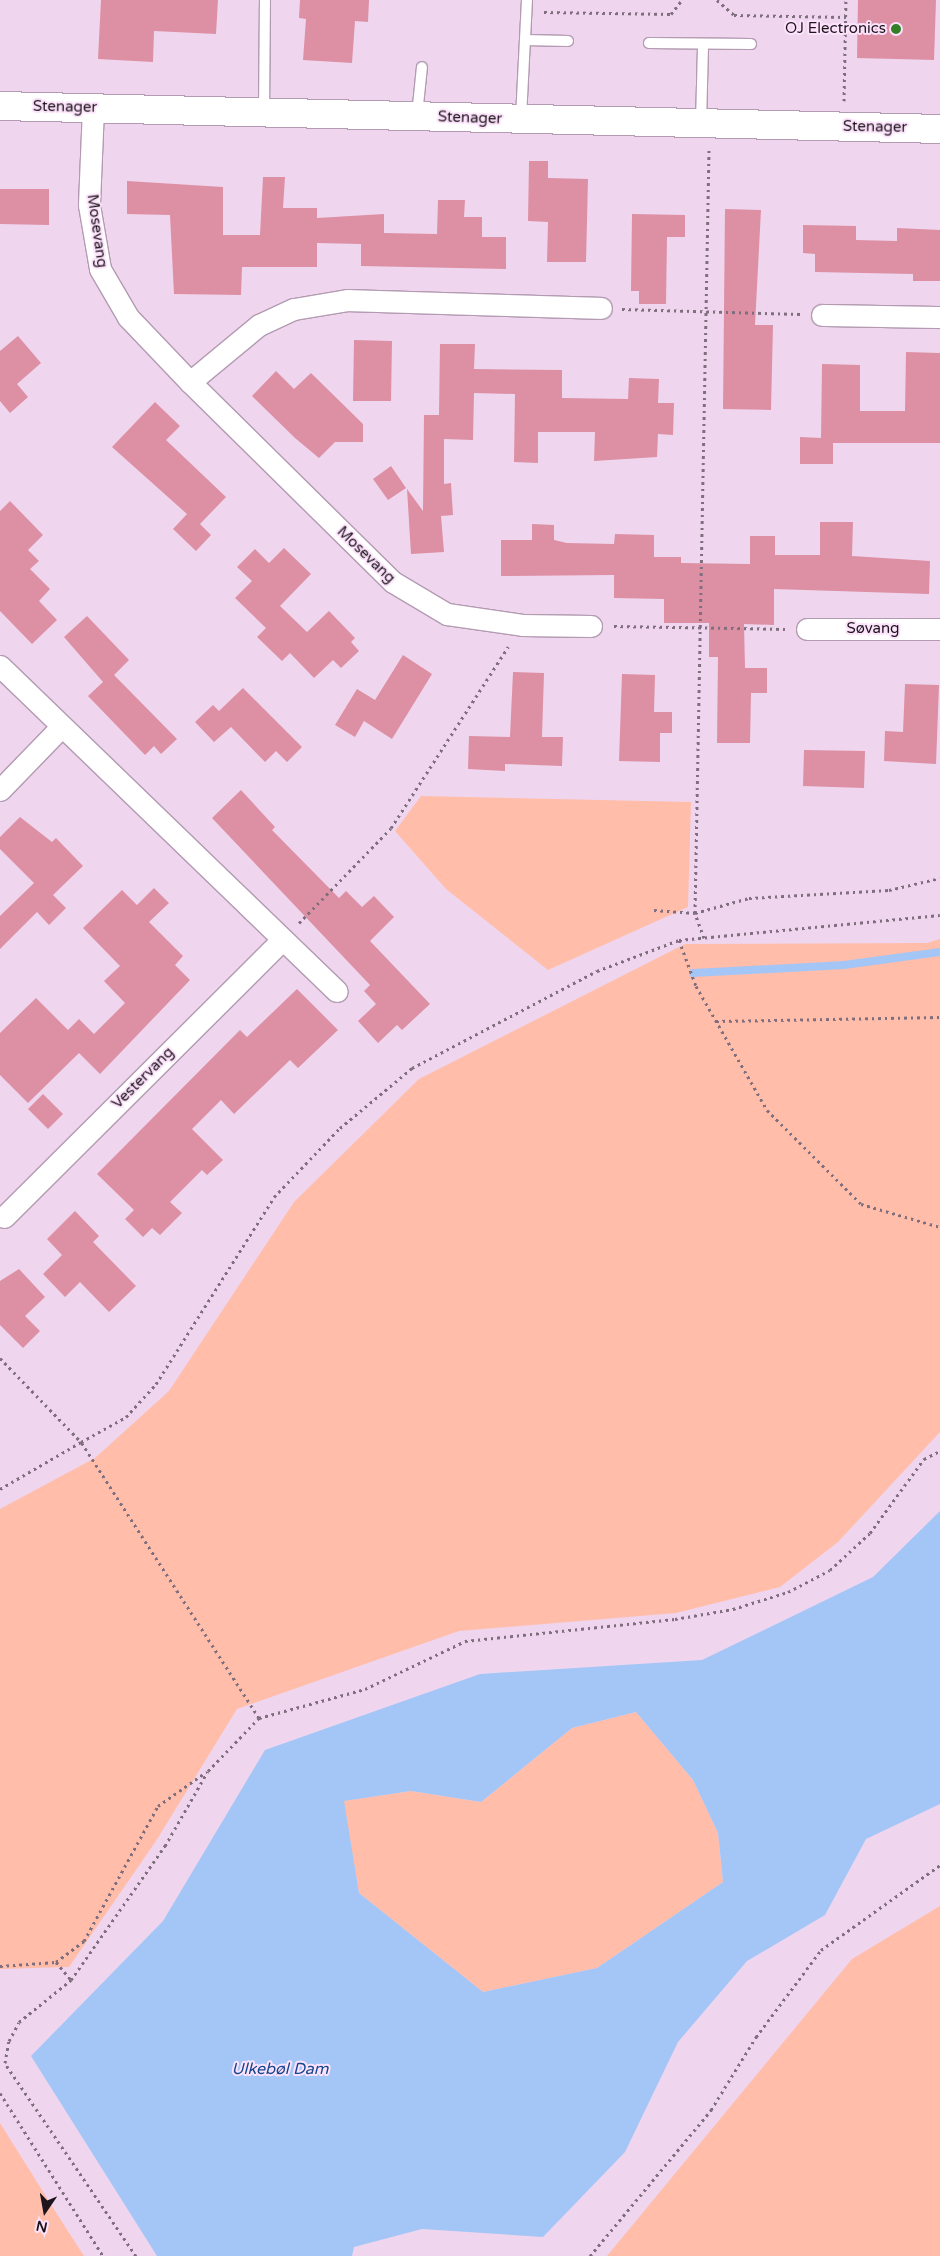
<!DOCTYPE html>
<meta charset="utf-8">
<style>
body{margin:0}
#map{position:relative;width:940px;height:2256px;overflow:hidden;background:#efd6ee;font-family:"Varela Round",sans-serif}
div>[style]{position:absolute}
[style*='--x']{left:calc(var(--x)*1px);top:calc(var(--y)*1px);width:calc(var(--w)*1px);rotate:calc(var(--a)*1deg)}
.green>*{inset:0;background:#ffbdaa}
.water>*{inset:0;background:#a4c6f7}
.stream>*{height:8px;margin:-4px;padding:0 4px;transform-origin:4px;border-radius:4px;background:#a4c6f7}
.building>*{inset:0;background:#dd8fa4}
.path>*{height:3px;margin-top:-1.5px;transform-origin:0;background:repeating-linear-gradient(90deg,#7f6f7e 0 2.5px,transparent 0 6.5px)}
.roads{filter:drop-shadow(1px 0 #b39bb2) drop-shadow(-1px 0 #b39bb2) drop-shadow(0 1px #b39bb2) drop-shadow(0 -1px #b39bb2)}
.lane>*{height:10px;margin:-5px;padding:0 5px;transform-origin:5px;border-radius:5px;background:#fff}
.street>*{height:21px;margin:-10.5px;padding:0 10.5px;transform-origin:10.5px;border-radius:10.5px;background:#fff}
.secondary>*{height:28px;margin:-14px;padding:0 14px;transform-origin:14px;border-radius:14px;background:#fff}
.dots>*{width:14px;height:14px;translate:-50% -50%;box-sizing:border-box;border:2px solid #fce3fb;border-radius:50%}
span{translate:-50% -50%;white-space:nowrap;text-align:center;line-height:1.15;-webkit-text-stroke:4px #fce3fb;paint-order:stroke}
.poi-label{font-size:15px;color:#1d141c}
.right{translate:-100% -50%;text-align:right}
.street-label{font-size:15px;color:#1d141c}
.water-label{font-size:16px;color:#14478d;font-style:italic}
.north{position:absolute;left:20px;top:2186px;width:50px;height:50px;-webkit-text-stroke:4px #fce3fb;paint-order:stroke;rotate:192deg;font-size:14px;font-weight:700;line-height:20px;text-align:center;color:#1d141c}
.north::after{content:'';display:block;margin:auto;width:18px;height:22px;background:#1d141c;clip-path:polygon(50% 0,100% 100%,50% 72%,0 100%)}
</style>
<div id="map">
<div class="green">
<i style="clip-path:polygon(421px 796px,691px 802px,688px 907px,548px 970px,446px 889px,395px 831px)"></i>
<i style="clip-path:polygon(940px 939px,940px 1432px,838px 1542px,780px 1587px,676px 1613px,459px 1631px,237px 1709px,156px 1841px,69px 1967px,0 1969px,0 1509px,95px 1458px,169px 1391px,294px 1202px,419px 1079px,685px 944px,927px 943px)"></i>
<i style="clip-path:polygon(636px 1712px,693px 1780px,718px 1833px,723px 1882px,597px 1968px,483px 1992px,359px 1893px,343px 1801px,411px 1791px,481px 1802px,572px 1728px)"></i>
<i style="clip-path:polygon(940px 1906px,940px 2256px,607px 2256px,852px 1959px)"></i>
<i style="clip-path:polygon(0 2123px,57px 2214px,84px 2256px,0 2256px)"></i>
</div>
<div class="water">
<i style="clip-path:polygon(evenodd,940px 1511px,940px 1804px,866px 1839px,825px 1915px,747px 1961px,678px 2042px,625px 2152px,543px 2237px,422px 2229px,354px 2247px,352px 2256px,157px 2256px,31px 2056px,163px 1921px,265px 1750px,480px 1674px,702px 1660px,873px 1577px,940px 1511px,636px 1712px,693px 1780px,718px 1833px,723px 1882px,597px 1968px,483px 1992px,359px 1893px,344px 1801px,411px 1791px,481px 1802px,572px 1728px,636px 1712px)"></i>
</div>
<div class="stream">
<i style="--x:693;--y:973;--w:151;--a:-3"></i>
<i style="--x:844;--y:965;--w:97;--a:-7.7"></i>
</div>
<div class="building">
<i style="clip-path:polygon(101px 0,218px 0,216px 34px,154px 31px,153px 62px,98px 59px)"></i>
<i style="clip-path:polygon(300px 0,369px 0,368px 22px,355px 21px,352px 63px,303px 60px,306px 19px,299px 18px)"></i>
<i style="clip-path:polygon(858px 0,936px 0,934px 60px,857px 58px)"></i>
<i style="clip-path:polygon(529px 161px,548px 161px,548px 178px,588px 179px,586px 262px,547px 262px,548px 222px,528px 221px)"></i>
<i style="clip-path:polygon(263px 177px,285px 177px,283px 208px,317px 208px,317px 218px,384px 214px,384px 233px,437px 234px,438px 200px,465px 200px,464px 217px,482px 217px,482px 237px,506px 237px,506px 269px,361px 266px,361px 244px,317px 243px,317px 267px,242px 267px,241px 295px,174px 294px,170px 215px,127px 214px,127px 181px,223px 187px,223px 235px,260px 235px)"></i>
<i style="clip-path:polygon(0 189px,49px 189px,49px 225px,0 224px)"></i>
<i style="clip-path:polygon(725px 209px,761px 210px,755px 325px,773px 325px,771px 410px,723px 409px)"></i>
<i style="clip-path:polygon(632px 214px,685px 215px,685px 237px,667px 237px,666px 304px,639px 304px,639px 291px,631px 291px)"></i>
<i style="clip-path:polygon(803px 225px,856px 226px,856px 240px,897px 241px,897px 228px,940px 230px,940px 281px,913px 281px,913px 274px,815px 272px,815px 254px,803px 253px)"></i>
<i style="clip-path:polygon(18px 336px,41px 363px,17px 384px,28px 397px,10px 413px,0 401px,0 351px)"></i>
<i style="clip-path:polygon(354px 340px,392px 341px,391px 401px,353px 401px)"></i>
<i style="clip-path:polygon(440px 344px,475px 344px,474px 369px,562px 370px,562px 398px,628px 399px,629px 378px,659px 379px,658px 403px,674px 403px,673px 435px,658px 434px,657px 457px,594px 461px,595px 432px,538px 432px,538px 463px,514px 462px,515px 394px,474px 393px,473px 440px,444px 439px,444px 484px,451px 483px,453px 515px,441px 516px,444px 552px,411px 554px,407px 489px,423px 511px,424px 415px,439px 415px)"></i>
<i style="clip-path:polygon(906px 352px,940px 353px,940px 443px,833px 443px,833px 464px,800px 464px,800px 437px,821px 438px,822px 364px,860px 365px,860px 411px,905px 411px)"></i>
<i style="clip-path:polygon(276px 371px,294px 389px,311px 373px,363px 424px,363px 442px,335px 442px,319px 458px,295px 438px,252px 396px)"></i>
<i style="clip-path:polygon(155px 402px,180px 426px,166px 440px,226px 497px,200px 524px,211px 535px,196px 551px,173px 529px,187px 514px,112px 447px)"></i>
<i style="clip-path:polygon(391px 466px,406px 488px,388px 500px,373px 479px)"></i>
<i style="clip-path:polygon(10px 501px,43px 535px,28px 550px,39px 561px,30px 569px,50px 589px,39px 601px,57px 620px,32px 644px,0 611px,0 511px)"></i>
<i style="clip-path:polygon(820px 522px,853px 522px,852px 556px,930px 561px,929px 594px,774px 589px,774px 625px,744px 624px,745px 668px,767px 668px,767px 693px,751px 693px,750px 743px,717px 743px,718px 657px,709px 657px,709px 623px,664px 623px,664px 599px,614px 598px,614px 575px,501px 576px,501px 540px,532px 540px,532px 524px,554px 525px,554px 540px,567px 543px,614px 544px,615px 534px,654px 535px,654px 557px,681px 557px,681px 563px,750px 564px,750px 536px,775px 536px,775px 555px,820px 555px)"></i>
<i style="clip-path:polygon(284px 548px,311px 574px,280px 606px,307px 632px,329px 611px,355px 638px,351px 642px,359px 651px,341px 668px,333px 660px,314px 678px,290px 653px,282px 661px,257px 637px,266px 628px,235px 598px,252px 581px,237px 567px,255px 549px,269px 563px)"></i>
<i style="clip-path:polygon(87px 616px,129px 660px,114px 675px,177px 739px,161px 754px,154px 746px,145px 755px,88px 696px,103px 682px,64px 637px)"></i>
<i style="clip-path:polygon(403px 655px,432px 674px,392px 739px,364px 721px,355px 737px,335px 725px,357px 689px,375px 700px)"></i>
<i style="clip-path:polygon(513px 672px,544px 673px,542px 737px,563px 737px,562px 766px,505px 764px,505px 771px,468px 769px,469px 736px,510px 737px)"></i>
<i style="clip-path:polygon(622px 674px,655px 675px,654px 712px,672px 712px,672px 733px,660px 733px,660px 762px,619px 761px)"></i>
<i style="clip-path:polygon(905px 684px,939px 685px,936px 764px,884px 761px,885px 731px,903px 732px)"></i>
<i style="clip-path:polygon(243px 688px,302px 747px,287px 762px,276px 751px,265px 762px,231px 727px,214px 742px,195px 722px,213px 705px,219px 711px)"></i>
<i style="clip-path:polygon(804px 750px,865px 751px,864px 788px,803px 786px)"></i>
<i style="clip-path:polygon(241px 790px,275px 827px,272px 830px,339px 898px,346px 891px,362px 907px,374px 896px,394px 917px,370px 941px,430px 1004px,402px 1030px,397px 1025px,378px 1043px,358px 1021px,376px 1004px,364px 991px,370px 985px,212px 818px)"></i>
<i style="clip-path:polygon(20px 817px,52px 842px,56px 838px,83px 866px,53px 895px,66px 908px,49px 925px,37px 912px,0 949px,0 916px,34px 883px,0 849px,0 837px)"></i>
<i style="clip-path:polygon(154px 888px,169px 903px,149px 922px,183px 956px,175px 965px,190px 980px,100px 1074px,79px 1053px,28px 1103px,0 1075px,0 1033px,36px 998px,68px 1030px,79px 1019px,94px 1034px,125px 1003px,104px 981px,120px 966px,83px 928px,122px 890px,137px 905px)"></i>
<i style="clip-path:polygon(297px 989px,338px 1030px,298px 1068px,290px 1060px,234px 1114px,221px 1100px,192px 1129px,223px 1160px,207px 1175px,202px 1170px,170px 1202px,182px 1213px,160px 1235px,152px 1228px,143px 1237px,125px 1219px,134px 1210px,97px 1174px,240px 1030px,247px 1037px)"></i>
<i style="clip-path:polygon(43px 1094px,63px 1114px,48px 1129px,28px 1109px)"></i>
<i style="clip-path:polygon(75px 1211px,99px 1236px,93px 1242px,136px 1286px,109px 1312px,80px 1282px,65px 1297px,43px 1274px,62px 1255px,47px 1239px)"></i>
<i style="clip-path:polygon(19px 1269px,45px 1297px,25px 1316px,40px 1331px,23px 1348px,0 1325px,0 1281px)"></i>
</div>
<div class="path">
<i style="--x:717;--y:0;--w:23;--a:41"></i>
<i style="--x:734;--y:15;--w:112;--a:1"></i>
<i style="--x:544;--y:12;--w:127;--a:0.9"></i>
<i style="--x:671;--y:14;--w:18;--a:-52"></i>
<i style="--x:844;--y:101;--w:101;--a:-88.9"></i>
<i style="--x:622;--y:309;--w:179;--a:1.6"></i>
<i style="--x:614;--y:626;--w:171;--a:1"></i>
<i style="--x:654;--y:910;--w:41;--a:4.2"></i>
<i style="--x:695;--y:913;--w:56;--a:-15.5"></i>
<i style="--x:749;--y:898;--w:140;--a:-3.3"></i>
<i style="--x:889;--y:890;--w:52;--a:-13.2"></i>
<i style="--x:299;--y:923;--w:132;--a:-45.9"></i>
<i style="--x:391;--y:828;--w:216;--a:-57.1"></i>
<i style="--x:704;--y:938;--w:27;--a:-110"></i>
<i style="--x:695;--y:913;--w:763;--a:-88.95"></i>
<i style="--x:679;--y:940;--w:49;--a:69.7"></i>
<i style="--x:696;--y:986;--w:143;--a:60.2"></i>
<i style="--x:767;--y:1110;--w:133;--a:45"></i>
<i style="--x:861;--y:1204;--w:82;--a:16.2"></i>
<i style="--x:716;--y:1021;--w:224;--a:-1"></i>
<i style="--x:0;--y:1358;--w:117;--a:46"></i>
<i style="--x:81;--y:1442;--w:94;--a:149.9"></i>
<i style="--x:259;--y:1718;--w:328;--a:-122.8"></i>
<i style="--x:81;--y:1442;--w:51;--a:-29.1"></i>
<i style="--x:126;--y:1417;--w:45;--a:-47.7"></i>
<i style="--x:156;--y:1384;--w:221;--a:-57.7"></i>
<i style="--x:274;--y:1197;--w:95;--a:-46.3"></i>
<i style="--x:340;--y:1128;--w:94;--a:-39.8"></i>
<i style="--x:412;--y:1068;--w:209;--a:-27.7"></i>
<i style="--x:597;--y:971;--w:88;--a:-20.7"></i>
<i style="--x:679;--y:940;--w:262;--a:-5.5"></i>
<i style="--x:56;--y:1962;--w:23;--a:50"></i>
<i style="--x:0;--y:1966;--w:56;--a:-4.1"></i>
<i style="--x:56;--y:1962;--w:35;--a:-37"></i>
<i style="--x:84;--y:1941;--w:154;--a:-61.3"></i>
<i style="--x:158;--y:1806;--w:59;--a:-35.3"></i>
<i style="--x:0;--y:2093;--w:193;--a:57.7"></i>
<i style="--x:136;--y:2256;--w:233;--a:-124.2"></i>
<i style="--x:5;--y:2063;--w:22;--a:-80"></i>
<i style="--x:9;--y:2041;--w:21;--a:-62"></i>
<i style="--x:19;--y:2022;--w:67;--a:-38.9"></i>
<i style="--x:71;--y:1980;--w:164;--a:-55"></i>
<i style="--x:165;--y:1846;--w:86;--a:-60.2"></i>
<i style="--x:208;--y:1771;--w:74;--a:-46.1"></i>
<i style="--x:259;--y:1718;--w:110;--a:-15.3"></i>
<i style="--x:365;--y:1689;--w:111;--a:-25.6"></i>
<i style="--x:465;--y:1641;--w:211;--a:-6"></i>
<i style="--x:675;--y:1619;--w:59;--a:-9.8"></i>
<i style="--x:733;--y:1609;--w:58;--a:-17.2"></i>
<i style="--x:788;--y:1592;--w:47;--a:-27.6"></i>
<i style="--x:830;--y:1570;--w:54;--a:-42.8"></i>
<i style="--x:870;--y:1533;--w:92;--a:-53.9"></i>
<i style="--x:924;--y:1459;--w:18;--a:-27"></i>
<i style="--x:590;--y:2256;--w:190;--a:-50.3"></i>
<i style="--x:711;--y:2110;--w:86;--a:-58.3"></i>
<i style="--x:756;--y:2037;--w:109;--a:-53.2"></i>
<i style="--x:821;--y:1950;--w:146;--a:-35.5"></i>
</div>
<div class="roads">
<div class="lane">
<i style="--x:525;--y:40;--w:43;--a:1.3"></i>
<i style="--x:649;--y:43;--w:102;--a:0.6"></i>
<i style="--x:264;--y:111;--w:111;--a:-89.5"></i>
<i style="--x:417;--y:115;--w:48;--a:-84.1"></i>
<i style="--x:521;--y:118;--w:118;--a:-87.1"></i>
<i style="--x:701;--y:123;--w:79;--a:-88.5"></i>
</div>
<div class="street">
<i style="--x:93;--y:108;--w:97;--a:92.4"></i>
<i style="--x:89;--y:205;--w:65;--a:80.2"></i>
<i style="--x:100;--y:269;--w:56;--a:59.7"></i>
<i style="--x:128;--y:317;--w:90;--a:46.4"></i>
<i style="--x:190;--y:382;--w:285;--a:44.6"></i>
<i style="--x:393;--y:582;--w:63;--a:30.7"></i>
<i style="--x:447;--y:614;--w:76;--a:8.3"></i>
<i style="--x:522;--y:625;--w:69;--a:0.8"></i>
<i style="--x:822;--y:315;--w:118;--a:1"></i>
<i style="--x:190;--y:382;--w:89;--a:-39.6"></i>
<i style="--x:259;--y:325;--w:38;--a:-25"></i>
<i style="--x:294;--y:309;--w:55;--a:-9.5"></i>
<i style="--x:348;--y:300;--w:253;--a:1.8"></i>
<i style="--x:807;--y:629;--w:133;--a:0"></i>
<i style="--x:0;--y:666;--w:468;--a:44"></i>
<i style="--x:0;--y:790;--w:88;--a:-45.9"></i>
<i style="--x:4;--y:1217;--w:392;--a:-44.9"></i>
</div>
<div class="secondary">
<i style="--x:0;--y:106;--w:940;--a:1.4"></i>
</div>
</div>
<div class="dots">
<i style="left:896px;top:29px;background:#337f28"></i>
</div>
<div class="poi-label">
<span class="right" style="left:886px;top:29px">OJ Electronics</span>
</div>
<div class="street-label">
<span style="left:65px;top:107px;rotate:1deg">Stenager</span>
<span style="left:470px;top:118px;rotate:2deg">Stenager</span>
<span style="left:875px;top:127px;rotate:1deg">Stenager</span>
<span style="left:97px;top:231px;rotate:82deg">Mosevang</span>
<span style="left:366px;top:555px;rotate:44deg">Mosevang</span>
<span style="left:873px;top:629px">Søvang</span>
<span style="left:143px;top:1078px;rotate:-45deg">Vestervang</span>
</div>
<div class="water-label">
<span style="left:280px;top:2069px">Ulkebøl Dam</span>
</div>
<div class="north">N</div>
</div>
